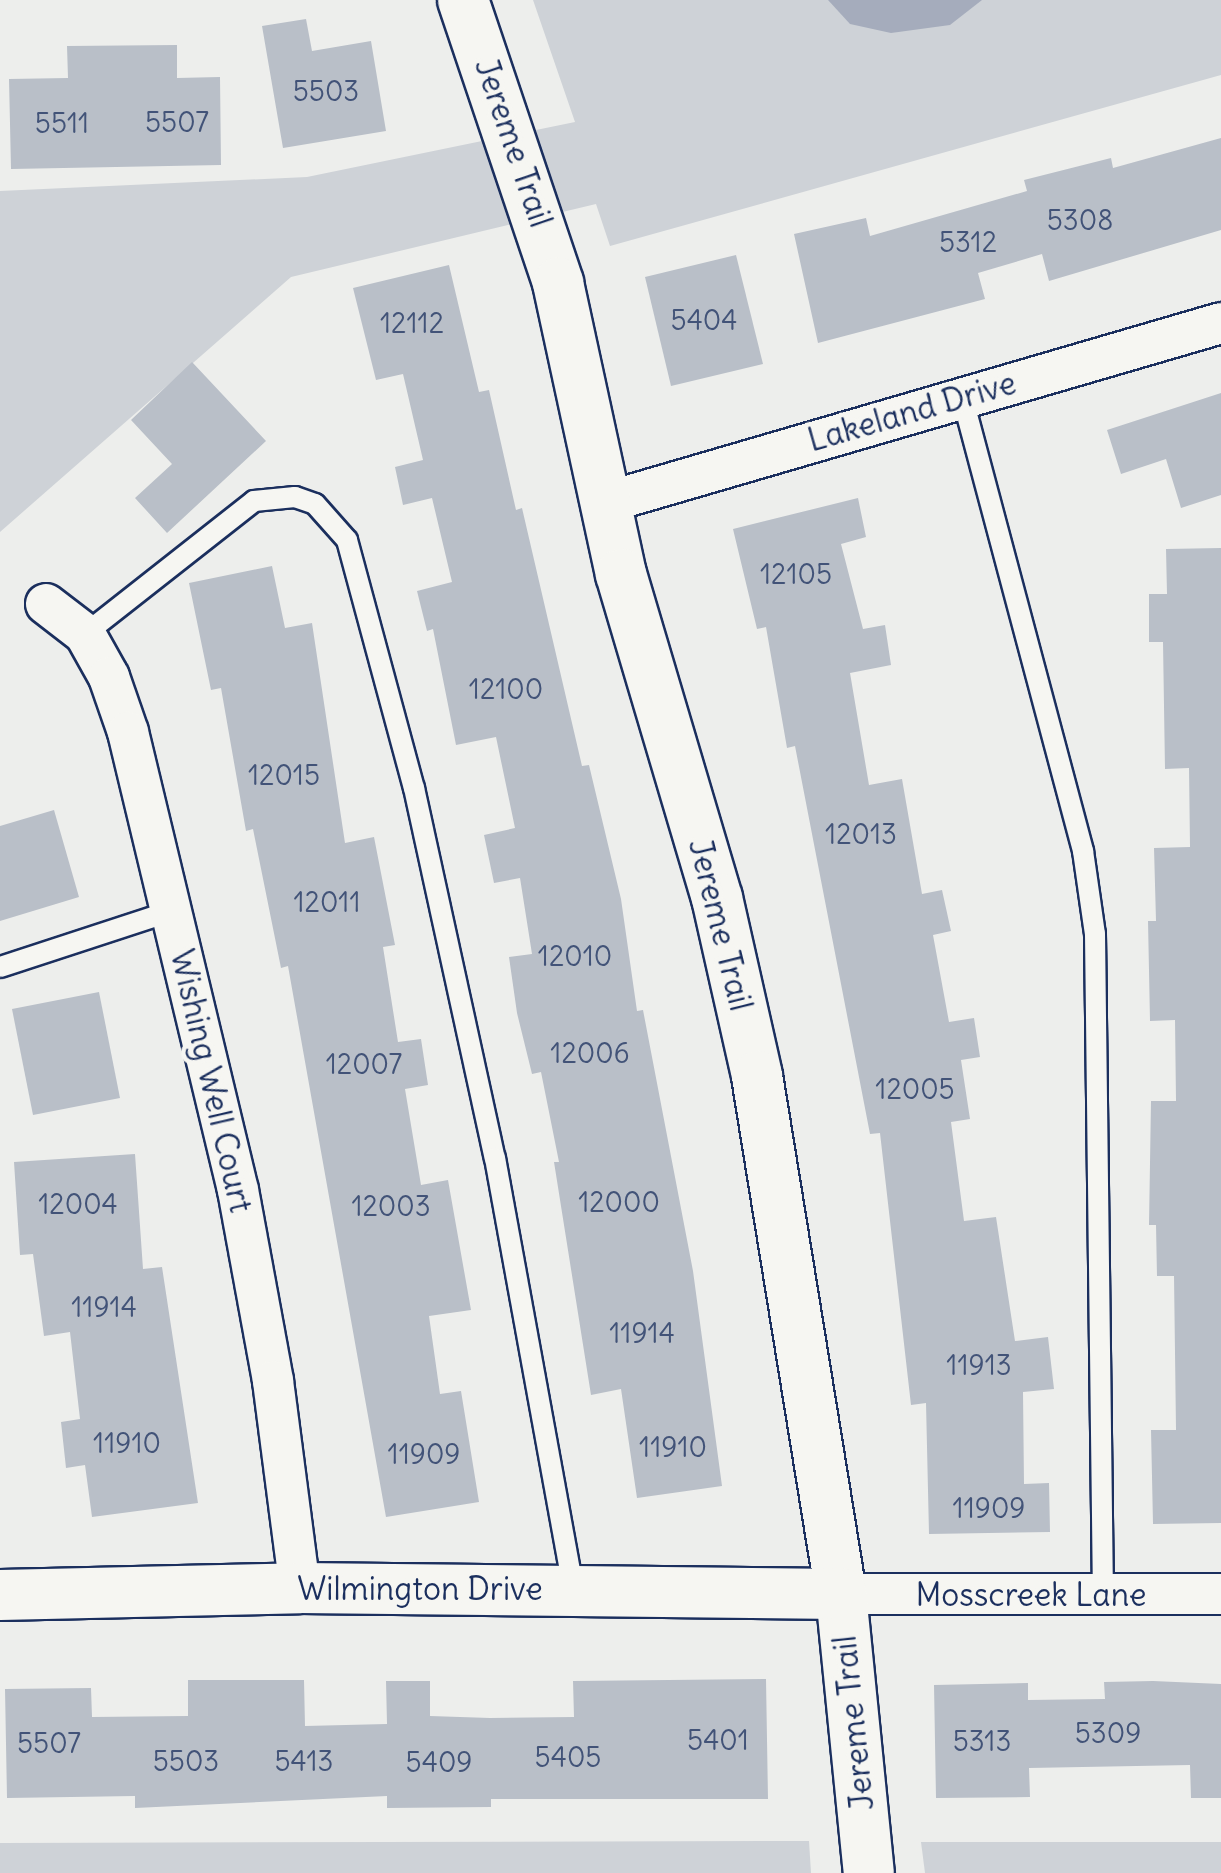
<!DOCTYPE html>
<style>
body{margin:0}
#map{position:relative;width:1221px;height:1873px;overflow:hidden;background:#edeeec;font-family:Delius,sans-serif}
div>[style]{position:absolute}
[style*='--x']{left:calc(var(--x)*1px);top:calc(var(--y)*1px);width:calc(var(--w)*1px);rotate:calc(var(--a)*1deg)}
.green>*{inset:0;background:#ced2d7}
.water>*{inset:0;background:#a5acbc}
.building>*{inset:0;background:#b9bfc8}
.roads{filter:drop-shadow(2px 0 #1b2f5e) drop-shadow(-2px 0 #1b2f5e) drop-shadow(0 2px #1b2f5e) drop-shadow(0 -2px #1b2f5e)}
.service>*{height:20px;margin:-10px;padding:0 10px;transform-origin:10px;border-radius:10px;background:#f6f6f2}
.minor>*{height:40px;margin:-20px;padding:0 20px;transform-origin:20px;border-radius:20px;background:#f6f6f2}
.tertiary>*{height:50px;margin:-25px;padding:0 25px;transform-origin:25px;border-radius:25px;background:#f6f6f2}
span{translate:-50% -50%;white-space:nowrap;text-align:center;line-height:1.15;-webkit-text-stroke:9px #f6f6f2;paint-order:stroke}
.number-label{font-size:28px;color:#425378}
.number-label span{-webkit-text-stroke-width:0}
.street-label{font-size:32px;color:#1b2f5e}
</style>
<div id="map">
<div class="green">
<i style="clip-path:polygon(533px 0,1221px 0,1221px 75px,610px 246px,596px 204px,291px 277px,0 532px,0 191px,307px 177px,575px 122px)"></i>
<i style="clip-path:polygon(809px 1841px,811px 1873px,0 1873px,0 1843px)"></i>
<i style="clip-path:polygon(921px 1842px,1221px 1842px,1221px 1873px,925px 1873px)"></i>
</div>
<div class="water">
<i style="clip-path:polygon(828px 0,982px 0,950px 25px,891px 33px,850px 24px)"></i>
</div>
<div class="building">
<i style="clip-path:polygon(306px 19px,312px 51px,371px 41px,386px 131px,283px 148px,262px 26px)"></i>
<i style="clip-path:polygon(177px 45px,177px 78px,220px 77px,221px 165px,11px 169px,9px 79px,68px 78px,67px 46px)"></i>
<i style="clip-path:polygon(1221px 138px,1221px 230px,1049px 281px,1042px 254px,978px 273px,985px 299px,818px 343px,794px 234px,866px 218px,870px 236px,1027px 191px,1024px 180px,1111px 158px,1113px 168px)"></i>
<i style="clip-path:polygon(736px 255px,763px 364px,671px 386px,645px 277px)"></i>
<i style="clip-path:polygon(449px 265px,479px 392px,489px 390px,516px 510px,522px 508px,582px 766px,589px 765px,621px 899px,637px 1011px,643px 1010px,693px 1271px,722px 1486px,637px 1498px,621px 1389px,591px 1395px,554px 1162px,559px 1162px,541px 1072px,532px 1074px,517px 1013px,509px 957px,532px 954px,520px 878px,494px 883px,484px 835px,515px 828px,496px 737px,456px 745px,433px 629px,427px 631px,417px 591px,452px 582px,432px 498px,403px 505px,395px 467px,423px 460px,403px 374px,376px 380px,353px 288px)"></i>
<i style="clip-path:polygon(192px 362px,266px 441px,167px 533px,135px 498px,172px 464px,131px 420px)"></i>
<i style="clip-path:polygon(1221px 393px,1221px 495px,1181px 508px,1166px 459px,1121px 474px,1107px 430px)"></i>
<i style="clip-path:polygon(858px 498px,866px 537px,841px 544px,863px 629px,885px 625px,891px 665px,850px 673px,869px 785px,902px 779px,922px 894px,942px 890px,951px 931px,933px 935px,949px 1022px,974px 1018px,980px 1057px,961px 1060px,970px 1119px,951px 1122px,964px 1221px,996px 1217px,1015px 1341px,1048px 1337px,1054px 1389px,1023px 1392px,1024px 1484px,1049px 1483px,1050px 1532px,929px 1534px,926px 1403px,911px 1405px,880px 1133px,870px 1134px,795px 746px,787px 748px,766px 627px,757px 629px,733px 529px)"></i>
<i style="clip-path:polygon(1221px 548px,1221px 1523px,1153px 1524px,1151px 1430px,1176px 1430px,1174px 1276px,1157px 1276px,1156px 1225px,1149px 1225px,1151px 1101px,1176px 1101px,1175px 1020px,1150px 1021px,1148px 921px,1156px 921px,1154px 848px,1190px 847px,1189px 768px,1165px 769px,1163px 642px,1149px 642px,1149px 594px,1167px 594px,1166px 549px)"></i>
<i style="clip-path:polygon(272px 566px,285px 628px,312px 623px,345px 843px,374px 837px,395px 945px,383px 947px,398px 1042px,421px 1039px,428px 1085px,405px 1089px,421px 1185px,448px 1180px,471px 1310px,429px 1316px,440px 1394px,461px 1391px,479px 1502px,386px 1517px,288px 966px,281px 968px,253px 829px,246px 831px,221px 688px,211px 690px,189px 583px)"></i>
<i style="clip-path:polygon(54px 810px,79px 897px,0 921px,0 826px)"></i>
<i style="clip-path:polygon(99px 992px,120px 1098px,33px 1115px,12px 1009px)"></i>
<i style="clip-path:polygon(135px 1154px,143px 1269px,162px 1267px,198px 1503px,92px 1517px,85px 1465px,66px 1468px,61px 1422px,80px 1419px,70px 1332px,44px 1336px,33px 1254px,20px 1255px,14px 1162px)"></i>
<i style="clip-path:polygon(766px 1679px,768px 1799px,491px 1799px,491px 1807px,387px 1808px,387px 1796px,135px 1808px,135px 1796px,7px 1798px,5px 1689px,91px 1688px,92px 1717px,188px 1716px,188px 1680px,304px 1680px,305px 1726px,387px 1724px,386px 1681px,430px 1681px,430px 1716px,490px 1718px,574px 1717px,573px 1681px)"></i>
<i style="clip-path:polygon(1153px 1681px,1221px 1684px,1221px 1798px,1191px 1798px,1190px 1765px,1029px 1768px,1030px 1797px,936px 1798px,934px 1685px,1028px 1683px,1028px 1700px,1105px 1699px,1104px 1682px)"></i>
</div>
<div class="roads">
<div class="service">
<i style="--x:962;--y:396;--w:471;--a:75.1"></i>
<i style="--x:1083;--y:851;--w:84;--a:81.8"></i>
<i style="--x:1095;--y:934;--w:662;--a:89.31"></i>
<i style="--x:85;--y:634;--w:215;--a:-38.2"></i>
<i style="--x:254;--y:501;--w:41;--a:-5.6"></i>
<i style="--x:295;--y:497;--w:21;--a:19"></i>
<i style="--x:315;--y:504;--w:48;--a:48.4"></i>
<i style="--x:347;--y:540;--w:257;--a:74.9"></i>
<i style="--x:414;--y:788;--w:379;--a:77.7"></i>
<i style="--x:495;--y:1158;--w:438;--a:79.7"></i>
<i style="--x:0;--y:967;--w:180;--a:-18.1"></i>
</div>
<div class="minor">
<i style="--x:604;--y:503;--w:643;--a:-16.26"></i>
<i style="--x:46;--y:604;--w:49;--a:37.6"></i>
<i style="--x:85;--y:634;--w:49;--a:60.8"></i>
<i style="--x:109;--y:677;--w:58;--a:70.9"></i>
<i style="--x:128;--y:732;--w:471;--a:76.5"></i>
<i style="--x:238;--y:1190;--w:194;--a:79.6"></i>
<i style="--x:273;--y:1381;--w:209;--a:82.6"></i>
<i style="--x:841;--y:1594;--w:380;--a:0"></i>
</div>
<div class="tertiary">
<i style="--x:463;--y:0;--w:299;--a:71.4"></i>
<i style="--x:558;--y:283;--w:298;--a:77.8"></i>
<i style="--x:621;--y:574;--w:338;--a:73.5"></i>
<i style="--x:717;--y:898;--w:182;--a:77.3"></i>
<i style="--x:757;--y:1076;--w:525;--a:80.79"></i>
<i style="--x:841;--y:1594;--w:280;--a:84.3"></i>
<i style="--x:0;--y:1595;--w:300;--a:-1.3"></i>
<i style="--x:300;--y:1588;--w:541;--a:0.64"></i>
</div>
</div>
<div class="number-label">
<span style="left:326px;top:91px">5503</span>
<span style="left:177px;top:122px">5507</span>
<span style="left:62px;top:123px">5511</span>
<span style="left:1080px;top:220px">5308</span>
<span style="left:968px;top:242px">5312</span>
<span style="left:704px;top:320px">5404</span>
<span style="left:412px;top:323px">12112</span>
<span style="left:796px;top:574px">12105</span>
<span style="left:506px;top:689px">12100</span>
<span style="left:284px;top:775px">12015</span>
<span style="left:861px;top:834px">12013</span>
<span style="left:327px;top:902px">12011</span>
<span style="left:575px;top:956px">12010</span>
<span style="left:590px;top:1053px">12006</span>
<span style="left:364px;top:1064px">12007</span>
<span style="left:915px;top:1089px">12005</span>
<span style="left:619px;top:1202px">12000</span>
<span style="left:78px;top:1204px">12004</span>
<span style="left:391px;top:1206px">12003</span>
<span style="left:104px;top:1307px">11914</span>
<span style="left:642px;top:1333px">11914</span>
<span style="left:979px;top:1365px">11913</span>
<span style="left:127px;top:1443px">11910</span>
<span style="left:673px;top:1447px">11910</span>
<span style="left:424px;top:1454px">11909</span>
<span style="left:989px;top:1508px">11909</span>
<span style="left:1108px;top:1733px">5309</span>
<span style="left:718px;top:1740px">5401</span>
<span style="left:982px;top:1741px">5313</span>
<span style="left:49px;top:1743px">5507</span>
<span style="left:568px;top:1757px">5405</span>
<span style="left:186px;top:1761px">5503</span>
<span style="left:304px;top:1761px">5413</span>
<span style="left:439px;top:1762px">5409</span>
</div>
<div class="street-label">
<span style="left:513px;top:143px;rotate:71deg">Jereme Trail</span>
<span style="left:912px;top:412px;rotate:-16deg">Lakeland Drive</span>
<span style="left:720px;top:925px;rotate:76deg">Jereme Trail</span>
<span style="left:211px;top:1081px;rotate:77deg">Wishing Well Court</span>
<span style="left:420px;top:1589px">Wilmington Drive</span>
<span style="left:1031px;top:1595px">Mosscreek Lane</span>
<span style="left:854px;top:1723px;rotate:-96deg">Jereme Trail</span>
</div>
</div>
